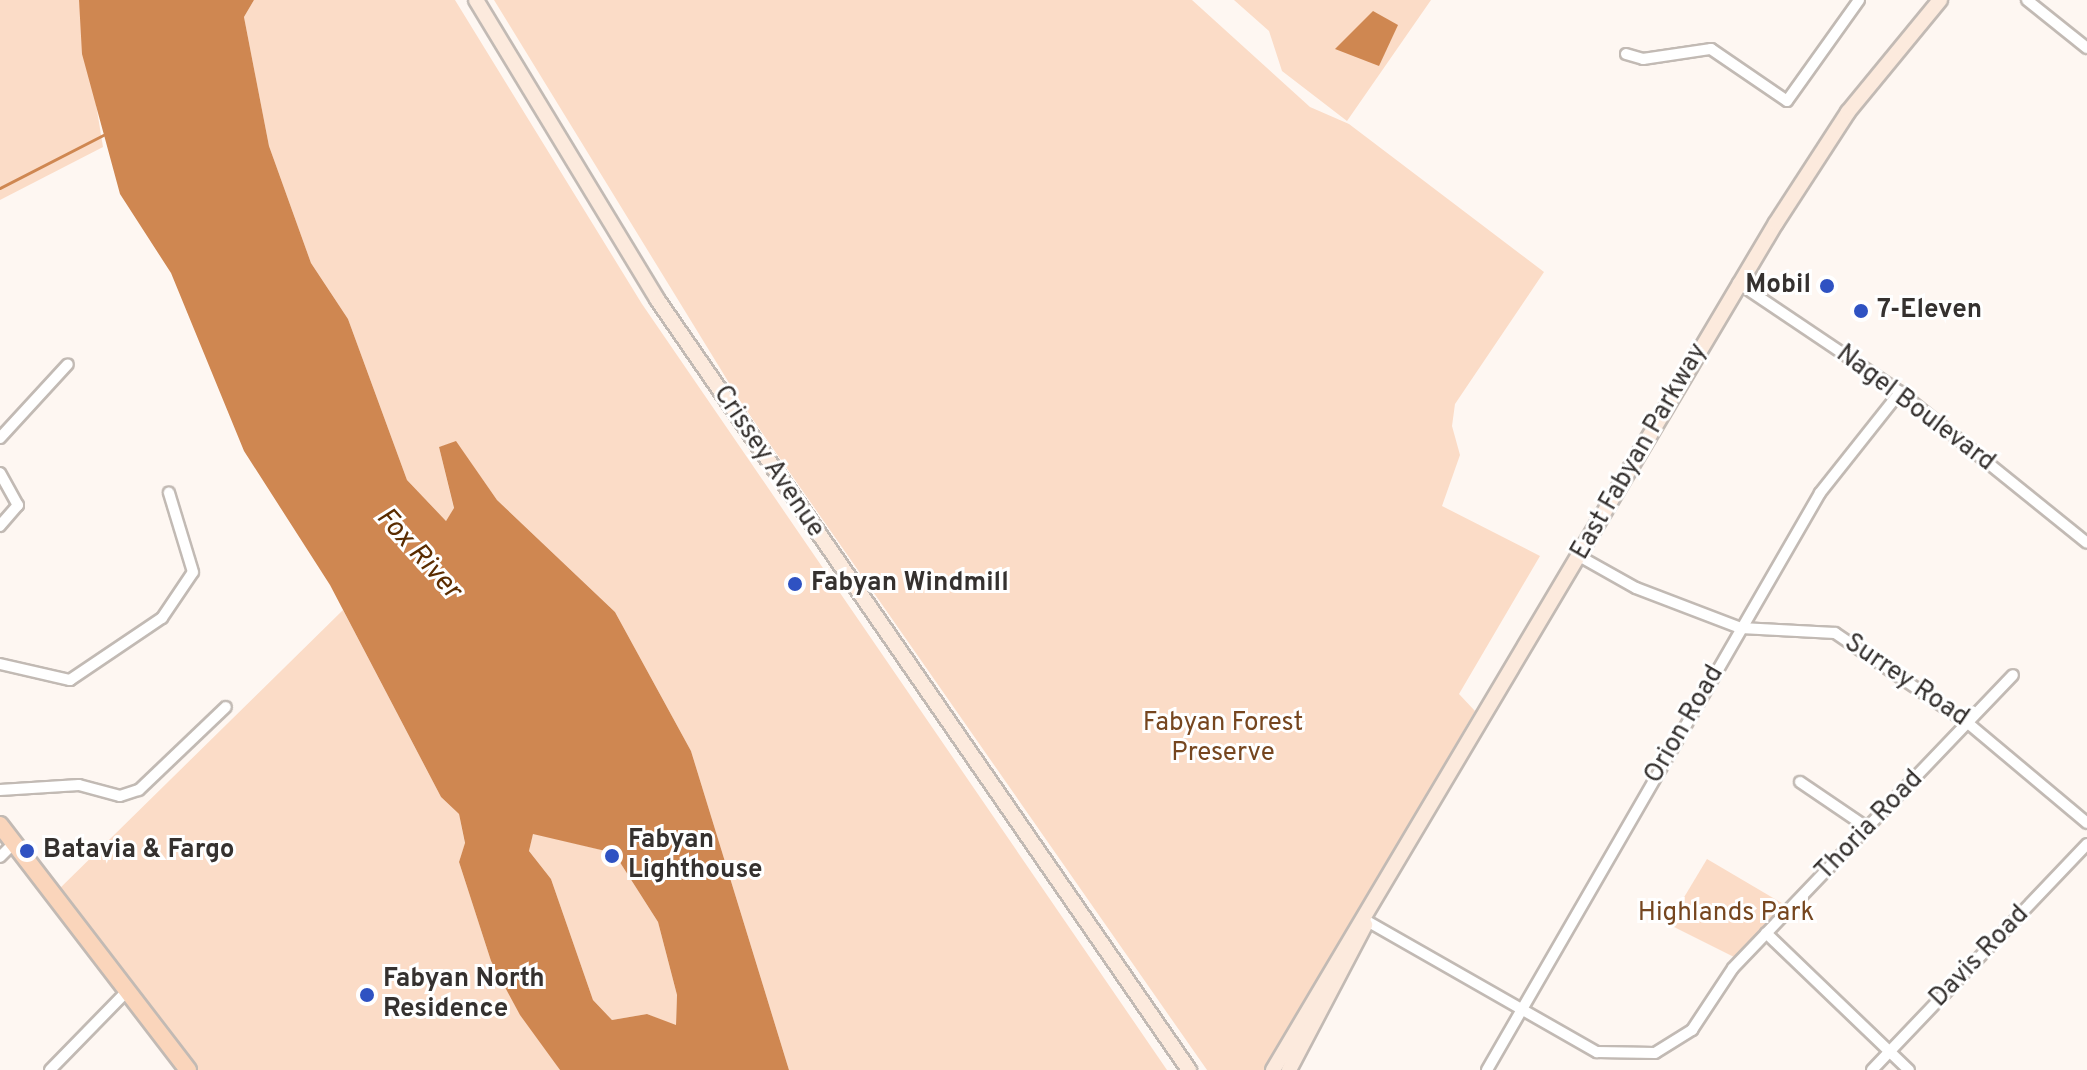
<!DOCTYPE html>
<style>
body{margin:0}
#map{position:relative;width:2087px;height:1070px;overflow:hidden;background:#fef7f2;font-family:Overpass,sans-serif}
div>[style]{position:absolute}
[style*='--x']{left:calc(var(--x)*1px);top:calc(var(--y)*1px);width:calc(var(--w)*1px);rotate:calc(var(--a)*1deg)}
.green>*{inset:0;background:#fbdcc7}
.water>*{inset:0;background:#cf8751}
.stream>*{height:3px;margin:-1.5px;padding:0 1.5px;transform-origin:1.5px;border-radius:1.5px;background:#cf8751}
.roads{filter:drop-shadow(2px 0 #c2bab4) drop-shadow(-2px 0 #c2bab4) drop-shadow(0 2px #c2bab4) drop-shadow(0 -2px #c2bab4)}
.street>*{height:10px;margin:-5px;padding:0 5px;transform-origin:5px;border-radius:5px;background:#fff}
.secondary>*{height:14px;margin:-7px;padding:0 7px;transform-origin:7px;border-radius:7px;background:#fceadd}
.primary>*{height:16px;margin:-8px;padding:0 8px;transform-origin:8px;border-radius:8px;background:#fad5bb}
.dots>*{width:22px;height:22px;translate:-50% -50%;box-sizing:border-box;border:4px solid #fff;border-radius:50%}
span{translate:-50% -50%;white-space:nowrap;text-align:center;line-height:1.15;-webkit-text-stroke:6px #fff;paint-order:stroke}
.poi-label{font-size:26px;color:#35312f;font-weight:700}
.right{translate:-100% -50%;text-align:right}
.left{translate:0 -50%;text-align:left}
.street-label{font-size:26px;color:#35312f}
.park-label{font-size:26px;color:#76461f}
.water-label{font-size:28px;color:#5a2c00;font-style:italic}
</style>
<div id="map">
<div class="green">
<i style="clip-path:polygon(0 0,79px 0,103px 147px,0 200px)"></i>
<i style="clip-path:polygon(254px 0,455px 0,642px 304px,1167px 1070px,789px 1070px,691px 751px,615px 612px,497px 500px,456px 442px,439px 447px,454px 509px,446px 521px,407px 480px,348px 319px,311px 263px,269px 146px,244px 17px)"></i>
<i style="clip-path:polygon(494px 0,1192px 0,1310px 107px,1349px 124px,1544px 272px,1455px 404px,1452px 426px,1460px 455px,1442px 506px,1540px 556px,1459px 694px,1475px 711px,1265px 1070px,1207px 1070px,742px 404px)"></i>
<i style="clip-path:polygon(1234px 0,1431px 0,1347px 121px,1282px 71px,1269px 31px)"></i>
<i style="clip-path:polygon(343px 610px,441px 797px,459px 814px,465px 844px,459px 862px,491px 961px,560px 1070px,198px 1070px,55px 893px)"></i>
<i style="clip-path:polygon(533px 833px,614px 853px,658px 922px,677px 995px,676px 1026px,647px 1014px,612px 1020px,593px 1000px,551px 879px,529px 851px)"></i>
<i style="clip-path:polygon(1707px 859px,1787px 906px,1736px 958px,1668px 924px)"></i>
</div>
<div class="water">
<i style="clip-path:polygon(evenodd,79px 0,254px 0,244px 17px,269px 146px,311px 263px,348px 319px,407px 480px,446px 521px,454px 508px,439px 447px,456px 441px,497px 500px,615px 612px,691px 751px,789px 1070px,560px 1070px,520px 1015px,491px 961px,459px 862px,465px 843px,459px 814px,441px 797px,330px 585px,244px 451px,171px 273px,120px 194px,82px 54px,79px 0,533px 834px,614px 853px,658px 922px,677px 995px,676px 1025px,647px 1014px,612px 1020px,593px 1000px,551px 879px,529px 851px,533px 834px)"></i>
<i style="clip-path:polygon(1373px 11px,1398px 25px,1379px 66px,1335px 49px)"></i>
</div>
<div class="stream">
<i style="--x:0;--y:188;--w:116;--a:-27.2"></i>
</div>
<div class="roads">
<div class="street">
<i style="--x:2027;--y:0;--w:77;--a:38.7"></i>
<i style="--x:1626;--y:54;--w:18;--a:16"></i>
<i style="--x:1643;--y:59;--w:69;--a:-8.4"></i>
<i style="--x:1711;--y:49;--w:92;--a:34.4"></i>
<i style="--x:1787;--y:101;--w:124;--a:-54.5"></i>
<i style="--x:1738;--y:283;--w:195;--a:33.9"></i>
<i style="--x:1900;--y:392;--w:240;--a:38.9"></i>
<i style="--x:0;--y:438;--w:100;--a:-47.4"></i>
<i style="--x:0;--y:473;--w:37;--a:61"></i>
<i style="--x:18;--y:505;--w:28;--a:131"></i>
<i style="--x:1579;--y:556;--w:65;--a:29.3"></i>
<i style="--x:1636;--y:588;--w:112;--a:20.9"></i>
<i style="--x:1741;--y:628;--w:94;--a:3"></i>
<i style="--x:1835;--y:633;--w:162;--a:34.2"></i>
<i style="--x:1969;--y:724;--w:154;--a:40"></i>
<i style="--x:0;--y:664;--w:72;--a:12.9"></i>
<i style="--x:70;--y:680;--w:111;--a:-34"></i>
<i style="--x:162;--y:618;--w:55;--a:-56"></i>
<i style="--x:193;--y:572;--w:83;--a:-106.9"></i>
<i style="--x:1800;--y:782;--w:82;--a:34.1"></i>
<i style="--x:0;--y:790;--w:79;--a:-3.6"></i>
<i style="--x:79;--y:785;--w:42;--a:15"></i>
<i style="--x:120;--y:796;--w:20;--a:-18"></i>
<i style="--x:139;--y:790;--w:120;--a:-43.7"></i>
<i style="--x:0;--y:857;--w:18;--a:-45"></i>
<i style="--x:1367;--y:921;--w:265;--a:29.7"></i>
<i style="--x:1597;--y:1052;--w:58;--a:1"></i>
<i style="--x:1655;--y:1053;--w:44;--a:-31.9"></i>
<i style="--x:1692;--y:1030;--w:74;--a:-56.5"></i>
<i style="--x:1733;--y:968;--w:405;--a:-46.3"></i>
<i style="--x:1766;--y:933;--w:198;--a:43.8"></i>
<i style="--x:50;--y:1070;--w:109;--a:-45.7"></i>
<i style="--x:1487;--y:1070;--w:666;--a:-60.01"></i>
<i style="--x:1820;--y:493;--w:129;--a:-51.6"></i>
<i style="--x:1872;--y:1070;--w:312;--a:-46.4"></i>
</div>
<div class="secondary">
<i style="--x:476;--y:0;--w:350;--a:58.8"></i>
<i style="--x:657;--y:299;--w:937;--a:55.39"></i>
<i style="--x:1273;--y:1070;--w:985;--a:-59.3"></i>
<i style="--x:1776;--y:223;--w:132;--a:-57"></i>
<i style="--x:1848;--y:112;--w:145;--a:-50.6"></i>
<i style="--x:1289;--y:1070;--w:164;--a:-62.3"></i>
</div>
<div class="primary">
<i style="--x:0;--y:825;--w:309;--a:52.5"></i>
</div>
</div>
<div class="dots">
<i style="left:1827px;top:286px;background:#2f52c2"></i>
<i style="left:1861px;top:311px;background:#2f52c2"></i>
<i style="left:795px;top:584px;background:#2f52c2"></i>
<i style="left:27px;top:851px;background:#2f52c2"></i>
<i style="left:612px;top:856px;background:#2f52c2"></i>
<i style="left:367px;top:995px;background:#2f52c2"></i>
</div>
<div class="poi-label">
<span class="right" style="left:1811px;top:286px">Mobil</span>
<span class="left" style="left:1877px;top:311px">7-Eleven</span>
<span class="left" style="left:811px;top:584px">Fabyan Windmill</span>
<span class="left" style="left:628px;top:856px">Fabyan<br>Lighthouse</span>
<span class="left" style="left:43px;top:851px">Batavia &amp; Fargo</span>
<span class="left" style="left:383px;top:995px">Fabyan North<br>Residence</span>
</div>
<div class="street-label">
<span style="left:1915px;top:409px;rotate:37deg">Nagel Boulevard</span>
<span style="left:1640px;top:452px;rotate:-60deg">East Fabyan Parkway</span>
<span style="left:768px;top:462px;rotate:56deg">Crissey Avenue</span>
<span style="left:1906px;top:681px;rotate:34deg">Surrey Road</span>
<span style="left:1685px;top:725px;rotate:-60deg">Orion Road</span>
<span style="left:1870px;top:826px;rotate:-46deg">Thoria Road</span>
<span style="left:1980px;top:957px;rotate:-46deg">Davis Road</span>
</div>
<div class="park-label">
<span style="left:1223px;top:739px">Fabyan Forest<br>Preserve</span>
<span style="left:1726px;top:914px">Highlands Park</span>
</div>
<div class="water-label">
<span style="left:418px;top:554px;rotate:48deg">Fox River</span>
</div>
</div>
